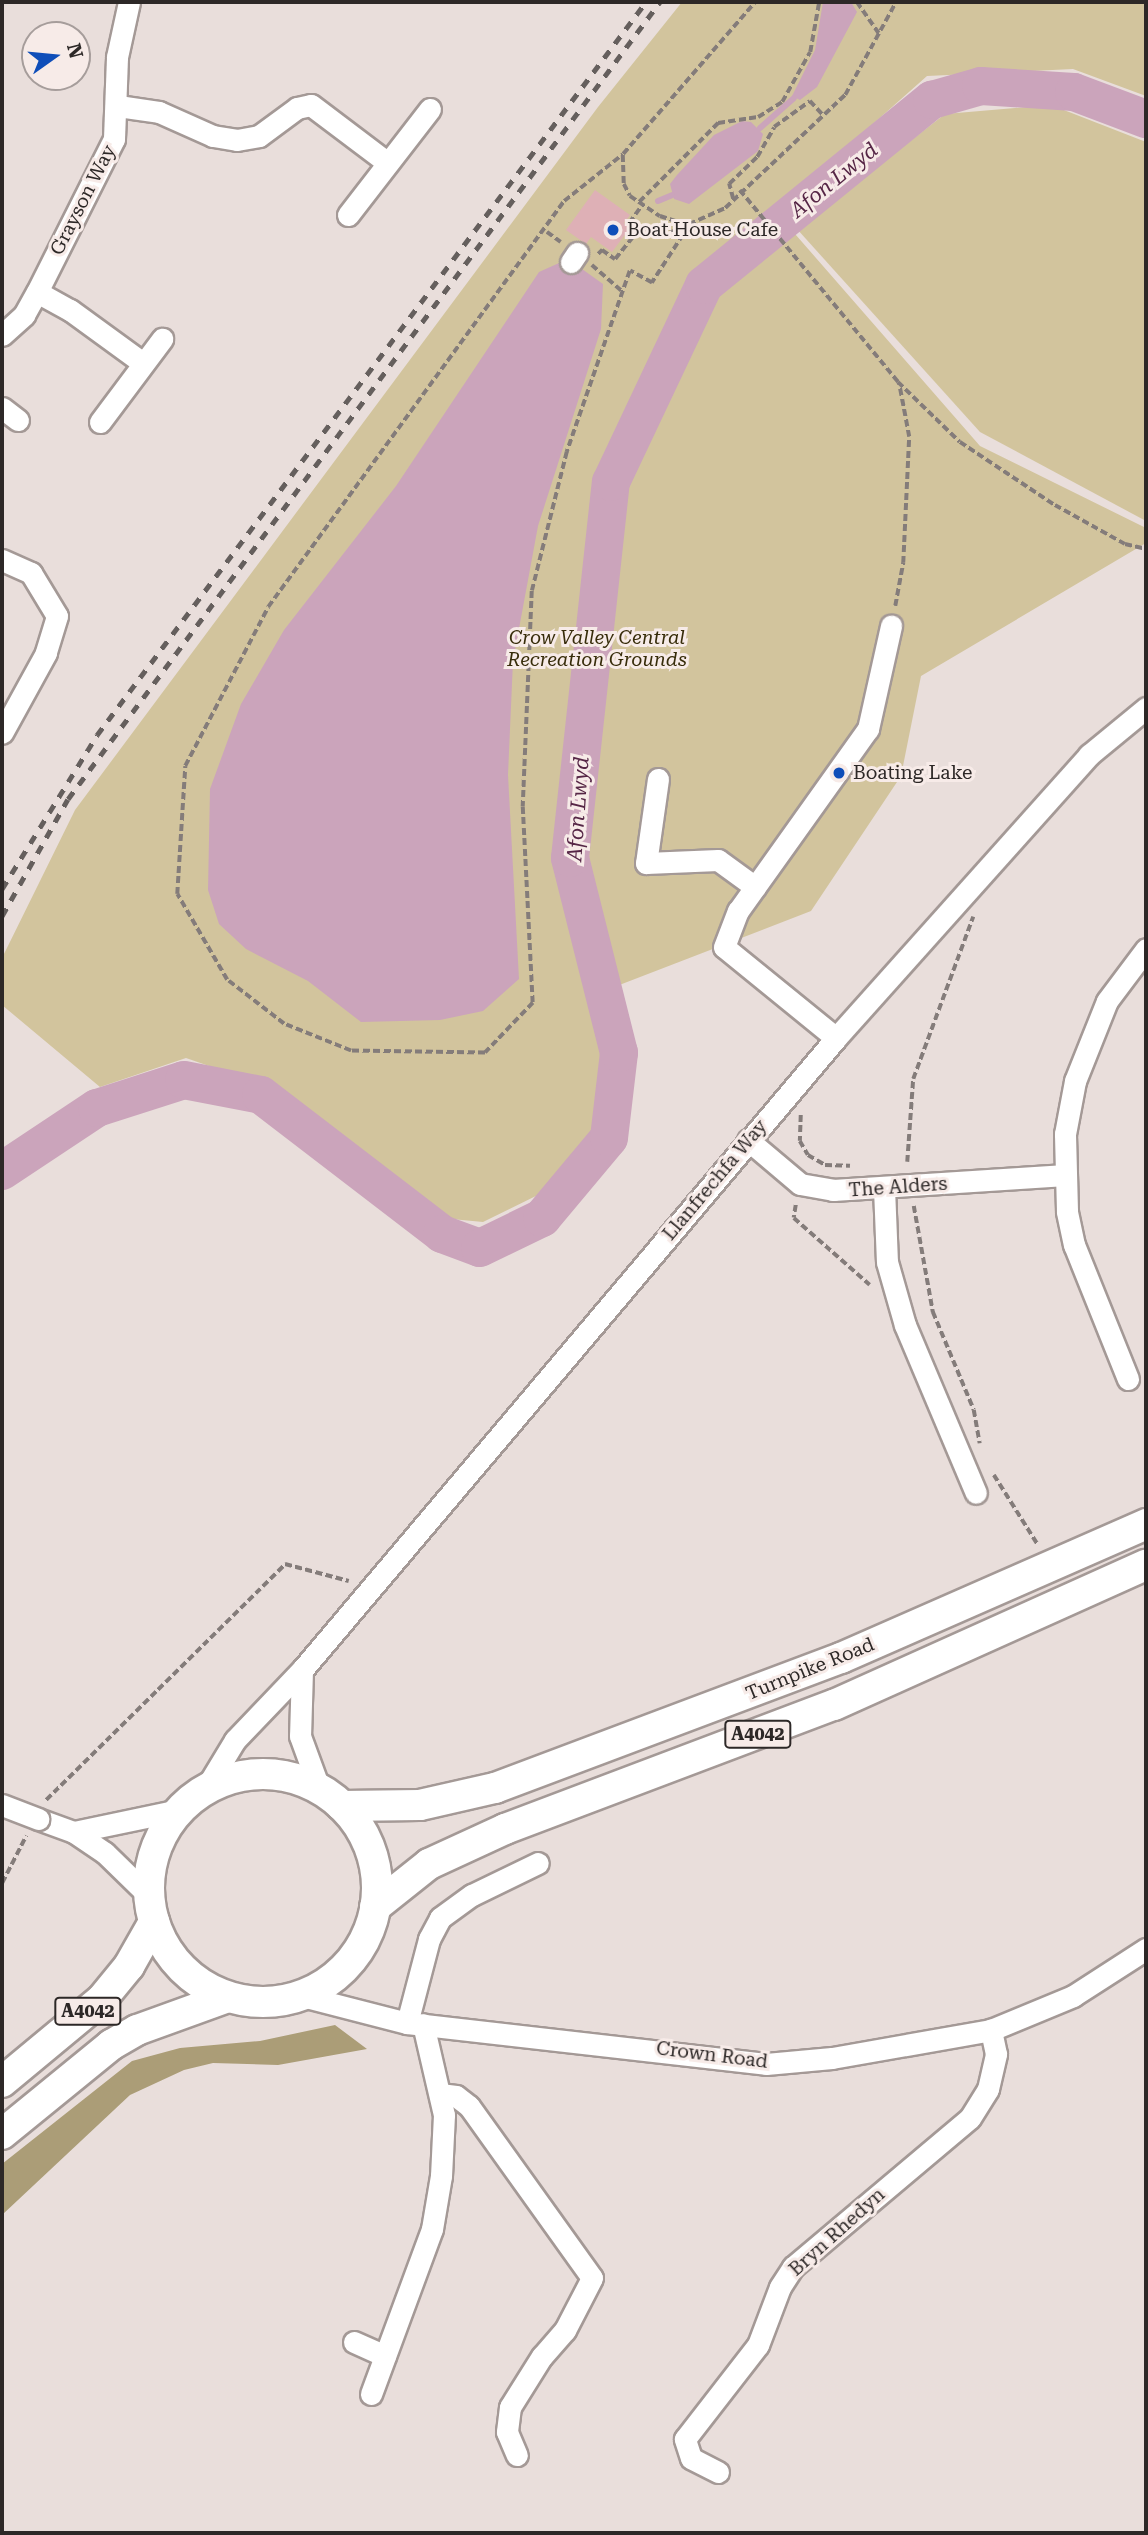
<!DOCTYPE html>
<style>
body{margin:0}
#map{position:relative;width:1148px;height:2535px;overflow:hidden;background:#e9dedb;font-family:"Roboto Serif",serif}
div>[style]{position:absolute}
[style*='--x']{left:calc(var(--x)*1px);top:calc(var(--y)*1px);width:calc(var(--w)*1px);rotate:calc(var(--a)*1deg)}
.green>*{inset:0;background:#d2c49d}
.forest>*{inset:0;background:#ab9d77}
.water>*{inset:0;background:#cba4bb}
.stream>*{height:6px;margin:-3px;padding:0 3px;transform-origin:3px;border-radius:3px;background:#cba4bb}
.river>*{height:38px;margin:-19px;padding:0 19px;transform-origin:19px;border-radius:19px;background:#cba4bb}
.building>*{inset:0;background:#deb0b6}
.path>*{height:3.5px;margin-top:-1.75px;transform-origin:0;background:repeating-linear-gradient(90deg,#847c7a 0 7px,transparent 0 10.5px)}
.roads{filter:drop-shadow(2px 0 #a49996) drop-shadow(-2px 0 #a49996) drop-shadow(0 2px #a49996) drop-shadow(0 -2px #a49996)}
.minor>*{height:21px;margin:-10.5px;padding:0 10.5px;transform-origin:10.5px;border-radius:10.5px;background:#fff}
.highway>*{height:30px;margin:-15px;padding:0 15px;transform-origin:15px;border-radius:15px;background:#fff}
.highway>.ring{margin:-15px;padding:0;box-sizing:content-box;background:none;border:30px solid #fff;border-radius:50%}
.rail>*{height:5px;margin-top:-2.5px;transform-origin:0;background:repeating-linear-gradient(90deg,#655f5d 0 9px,transparent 0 18px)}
.bridges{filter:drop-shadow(2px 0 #a49996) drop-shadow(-2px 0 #a49996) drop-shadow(0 2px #a49996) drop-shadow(0 -2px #a49996)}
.minor-bridge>*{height:21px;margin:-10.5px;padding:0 10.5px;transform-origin:10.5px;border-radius:10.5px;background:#fff}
.dots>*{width:19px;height:19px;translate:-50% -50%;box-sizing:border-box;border:4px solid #f7ebe8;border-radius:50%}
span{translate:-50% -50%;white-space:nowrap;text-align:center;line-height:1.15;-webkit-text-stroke:6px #f7ebe8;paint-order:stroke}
.shield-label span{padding:2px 5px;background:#f7ebe8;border:2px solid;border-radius:5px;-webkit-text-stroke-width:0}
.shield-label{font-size:18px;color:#2d2827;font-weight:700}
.street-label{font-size:19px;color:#2d2827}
.poi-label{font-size:19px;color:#2d2827}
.left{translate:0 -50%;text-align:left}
.park-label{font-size:19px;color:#372c0a;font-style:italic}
.water-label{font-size:21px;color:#562646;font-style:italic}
.frame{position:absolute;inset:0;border:4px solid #2d2827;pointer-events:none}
.north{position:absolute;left:21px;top:21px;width:70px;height:70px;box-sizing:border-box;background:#f7ebe8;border:2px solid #a69d9b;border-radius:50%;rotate:75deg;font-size:19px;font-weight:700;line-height:28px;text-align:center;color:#2d2827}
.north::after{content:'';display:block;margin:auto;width:24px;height:32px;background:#0f4eb9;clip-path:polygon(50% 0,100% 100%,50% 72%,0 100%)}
</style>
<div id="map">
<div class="green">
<i style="clip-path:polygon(682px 2px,1146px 2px,1146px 96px,1073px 69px,927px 76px,775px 211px,980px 446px,1146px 528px,1146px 543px,921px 676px,901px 776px,811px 911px,596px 994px,611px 1060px,602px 1131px,544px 1192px,483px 1222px,441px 1218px,284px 1092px,186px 1058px,100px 1087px,2px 1005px,2px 958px,75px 810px,598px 107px)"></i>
<i style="clip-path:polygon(1051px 105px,1146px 142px,1146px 521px,980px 432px,797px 229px,945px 114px)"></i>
</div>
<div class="forest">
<i style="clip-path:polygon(335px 2025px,367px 2049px,278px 2065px,213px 2063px,184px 2070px,130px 2095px,2px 2215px,2px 2164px,132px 2061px,180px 2048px,260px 2041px)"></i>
</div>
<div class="water">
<i style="clip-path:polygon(823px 2px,851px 2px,857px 12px,817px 87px,800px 100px,792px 96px,815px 50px)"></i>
<i style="clip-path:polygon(742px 121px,751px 122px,763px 134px,758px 151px,689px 204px,674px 199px,670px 184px,677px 175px,714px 135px)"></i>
<i style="clip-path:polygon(568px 259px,603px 284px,601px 329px,538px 526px,513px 661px,508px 775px,519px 979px,483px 1011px,440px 1020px,361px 1022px,308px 981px,246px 949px,219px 924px,208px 890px,210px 789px,241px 704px,284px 630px,396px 486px,539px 272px)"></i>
</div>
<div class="stream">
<i style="--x:760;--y:128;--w:45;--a:-41.4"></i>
<i style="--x:658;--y:201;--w:15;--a:-23"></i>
</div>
<div class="river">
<i style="--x:2;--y:1171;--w:114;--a:-33.6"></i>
<i style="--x:97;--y:1108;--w:91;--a:-17.8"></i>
<i style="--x:184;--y:1080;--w:78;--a:11"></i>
<i style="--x:261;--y:1095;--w:228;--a:37.5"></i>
<i style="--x:442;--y:1234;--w:40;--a:20.2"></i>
<i style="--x:480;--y:1248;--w:69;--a:-25.8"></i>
<i style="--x:542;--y:1218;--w:104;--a:-50.1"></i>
<i style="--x:609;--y:1138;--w:86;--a:-83.3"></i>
<i style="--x:619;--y:1053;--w:201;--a:-104.1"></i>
<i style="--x:570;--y:858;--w:378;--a:-83.8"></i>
<i style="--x:611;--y:482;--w:218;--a:-64.7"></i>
<i style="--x:704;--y:285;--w:294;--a:-39.1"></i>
<i style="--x:932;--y:100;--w:51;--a:-15.9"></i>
<i style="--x:981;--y:86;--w:93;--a:3.7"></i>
<i style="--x:1074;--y:92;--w:77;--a:20.6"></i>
</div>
<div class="building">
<i style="clip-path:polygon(595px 190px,630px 215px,624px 223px,630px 228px,612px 252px,591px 237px,586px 244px,566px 230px)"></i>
</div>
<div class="path">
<i style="--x:857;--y:2;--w:38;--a:55"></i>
<i style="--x:623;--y:155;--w:29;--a:88"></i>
<i style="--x:624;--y:184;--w:13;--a:63"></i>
<i style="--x:630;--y:196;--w:36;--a:34"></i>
<i style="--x:660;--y:216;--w:28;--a:18"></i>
<i style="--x:740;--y:190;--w:249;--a:50.5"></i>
<i style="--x:898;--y:382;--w:86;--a:44.1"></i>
<i style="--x:960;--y:442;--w:114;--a:33.6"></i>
<i style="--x:1055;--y:505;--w:80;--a:29.1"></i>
<i style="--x:1125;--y:544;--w:22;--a:13"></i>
<i style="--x:733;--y:199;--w:16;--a:-105"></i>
<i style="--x:729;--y:184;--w:39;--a:-44"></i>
<i style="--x:757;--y:157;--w:34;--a:-60"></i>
<i style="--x:774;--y:127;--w:44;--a:-35.8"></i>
<i style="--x:810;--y:101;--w:19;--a:47"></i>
<i style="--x:639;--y:202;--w:112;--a:-45"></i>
<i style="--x:718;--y:123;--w:40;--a:-8.5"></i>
<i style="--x:758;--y:117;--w:28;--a:-32"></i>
<i style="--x:782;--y:102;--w:57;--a:-60.8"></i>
<i style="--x:810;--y:52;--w:51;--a:-79.8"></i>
<i style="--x:689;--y:226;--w:68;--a:123"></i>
<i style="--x:652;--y:283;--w:25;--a:-151"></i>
<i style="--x:630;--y:271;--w:192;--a:109.2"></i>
<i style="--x:567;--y:452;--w:143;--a:104.1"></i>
<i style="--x:532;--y:591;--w:216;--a:92.4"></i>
<i style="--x:523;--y:807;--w:196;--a:87.1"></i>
<i style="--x:533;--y:1003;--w:69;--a:133.8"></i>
<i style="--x:485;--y:1053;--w:134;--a:-179.1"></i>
<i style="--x:351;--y:1051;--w:72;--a:-158.1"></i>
<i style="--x:284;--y:1024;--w:72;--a:-142.3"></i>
<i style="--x:227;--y:980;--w:99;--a:-120.2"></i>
<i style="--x:177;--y:894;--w:128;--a:-86.4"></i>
<i style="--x:185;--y:766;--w:179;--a:-62.4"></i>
<i style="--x:268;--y:607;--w:502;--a:-53.91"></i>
<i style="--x:564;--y:201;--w:75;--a:-38.5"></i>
<i style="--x:623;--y:154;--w:201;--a:-49"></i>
<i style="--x:640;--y:231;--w:14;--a:-144"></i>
<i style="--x:629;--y:223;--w:22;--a:-54"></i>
<i style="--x:547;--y:232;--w:17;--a:36"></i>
<i style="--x:598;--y:254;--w:6;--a:-45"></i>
<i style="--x:602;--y:250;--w:16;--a:35"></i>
<i style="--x:615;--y:259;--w:32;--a:-51"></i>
<i style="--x:635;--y:234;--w:13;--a:-27"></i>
<i style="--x:647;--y:228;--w:16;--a:35"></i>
<i style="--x:660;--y:237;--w:71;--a:-24"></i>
<i style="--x:725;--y:208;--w:165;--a:-43.3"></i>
<i style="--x:845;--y:95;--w:106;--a:-61.3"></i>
<i style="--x:592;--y:265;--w:40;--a:41"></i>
<i style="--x:895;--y:606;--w:44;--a:-79.5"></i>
<i style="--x:903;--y:563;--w:126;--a:-87.3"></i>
<i style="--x:909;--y:437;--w:54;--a:-100.7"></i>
<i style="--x:801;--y:1115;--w:26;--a:92"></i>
<i style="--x:800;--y:1141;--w:16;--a:60"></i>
<i style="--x:808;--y:1155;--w:20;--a:30"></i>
<i style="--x:825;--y:1165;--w:25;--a:2"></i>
<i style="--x:907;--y:1162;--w:83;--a:-85.9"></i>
<i style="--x:913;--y:1079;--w:173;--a:-69.7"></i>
<i style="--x:796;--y:1205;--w:13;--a:99"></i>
<i style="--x:794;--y:1218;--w:101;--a:41.4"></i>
<i style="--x:914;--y:1206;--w:108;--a:79.8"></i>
<i style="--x:933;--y:1312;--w:106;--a:67.3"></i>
<i style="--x:974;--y:1410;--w:34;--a:80"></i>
<i style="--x:994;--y:1475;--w:83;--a:57.8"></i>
<i style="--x:46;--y:1800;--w:336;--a:-44.6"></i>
<i style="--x:285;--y:1564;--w:66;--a:14.9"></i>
<i style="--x:2;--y:1883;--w:53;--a:-62.9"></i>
</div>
<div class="roads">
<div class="minor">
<i style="--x:118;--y:106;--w:41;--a:8.3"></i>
<i style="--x:159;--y:112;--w:59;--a:24"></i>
<i style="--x:213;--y:136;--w:24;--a:9"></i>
<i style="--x:237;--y:140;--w:22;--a:-10"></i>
<i style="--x:259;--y:136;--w:47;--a:-36.4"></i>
<i style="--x:297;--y:108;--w:14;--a:-12"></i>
<i style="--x:311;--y:105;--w:96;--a:37"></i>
<i style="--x:348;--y:215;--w:134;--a:-52.3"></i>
<i style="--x:571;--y:262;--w:11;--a:-56"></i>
<i style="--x:37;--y:292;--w:38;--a:29"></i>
<i style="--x:70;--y:310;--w:90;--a:36"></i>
<i style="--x:2;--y:335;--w:30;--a:-42"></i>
<i style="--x:24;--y:315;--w:26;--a:-61"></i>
<i style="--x:37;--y:292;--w:171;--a:-63.3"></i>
<i style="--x:114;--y:139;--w:82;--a:-87.9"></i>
<i style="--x:117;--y:57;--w:56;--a:-77.7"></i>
<i style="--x:2;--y:408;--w:20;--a:37"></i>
<i style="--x:100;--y:422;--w:104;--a:-53.2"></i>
<i style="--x:2;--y:560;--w:32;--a:24"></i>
<i style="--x:31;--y:573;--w:50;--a:58.8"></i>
<i style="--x:57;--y:616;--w:39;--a:107"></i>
<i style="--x:46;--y:653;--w:91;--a:118.8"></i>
<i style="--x:658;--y:779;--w:85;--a:98.1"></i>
<i style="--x:646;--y:863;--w:72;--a:-2.4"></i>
<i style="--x:718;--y:860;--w:46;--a:36.1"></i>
<i style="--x:836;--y:1038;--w:144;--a:-140.9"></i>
<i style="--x:724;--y:947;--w:39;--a:-69"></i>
<i style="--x:738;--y:911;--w:224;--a:-54.5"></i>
<i style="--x:868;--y:729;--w:106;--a:-77.4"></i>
<i style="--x:748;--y:1140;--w:68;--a:40.2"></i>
<i style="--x:800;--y:1184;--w:34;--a:10"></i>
<i style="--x:833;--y:1190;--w:233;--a:-3.7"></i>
<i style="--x:884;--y:1188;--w:74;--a:87.7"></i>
<i style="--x:887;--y:1262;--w:66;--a:74.1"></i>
<i style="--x:905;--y:1325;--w:182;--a:67.1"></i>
<i style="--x:1128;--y:1379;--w:144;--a:-111.9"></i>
<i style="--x:1074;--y:1245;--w:35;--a:-102"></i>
<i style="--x:1067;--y:1211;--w:77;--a:-91.5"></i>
<i style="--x:1065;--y:1134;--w:54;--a:-79.3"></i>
<i style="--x:1075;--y:1081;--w:86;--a:-68.2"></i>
<i style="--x:1107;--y:1001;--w:65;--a:-53.1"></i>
<i style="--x:302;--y:1670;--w:66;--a:91.7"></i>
<i style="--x:300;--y:1736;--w:55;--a:69.9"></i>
<i style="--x:206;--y:1788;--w:56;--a:-58.9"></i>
<i style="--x:235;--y:1740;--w:97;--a:-46.3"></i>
<i style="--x:302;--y:1670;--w:827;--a:-49.8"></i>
<i style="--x:836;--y:1038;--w:380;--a:-48.2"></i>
<i style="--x:1089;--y:755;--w:74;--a:-39.5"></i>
<i style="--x:38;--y:1819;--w:38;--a:20"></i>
<i style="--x:74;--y:1832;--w:37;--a:34"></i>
<i style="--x:105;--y:1853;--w:62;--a:44.3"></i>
<i style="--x:74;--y:1832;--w:107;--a:-11.8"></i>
<i style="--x:302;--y:1996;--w:108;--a:14.4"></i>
<i style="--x:407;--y:2023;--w:361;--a:6.5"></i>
<i style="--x:766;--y:2064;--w:66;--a:-5.2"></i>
<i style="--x:832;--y:2058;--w:161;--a:-10"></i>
<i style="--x:991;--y:2030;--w:89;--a:-22.5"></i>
<i style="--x:1073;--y:1996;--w:87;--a:-32.8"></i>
<i style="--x:407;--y:2023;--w:87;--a:-75.3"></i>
<i style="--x:429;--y:1939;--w:24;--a:-62"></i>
<i style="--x:440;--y:1918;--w:39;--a:-36"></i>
<i style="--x:472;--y:1895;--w:73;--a:-25.9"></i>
<i style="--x:440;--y:2094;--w:16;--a:7"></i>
<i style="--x:456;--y:2096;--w:16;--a:38"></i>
<i style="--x:469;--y:2106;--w:211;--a:54.4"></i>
<i style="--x:592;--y:2278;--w:59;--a:117.4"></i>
<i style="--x:565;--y:2330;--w:35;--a:131"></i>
<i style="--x:542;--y:2356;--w:60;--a:122.1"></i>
<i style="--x:510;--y:2407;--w:25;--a:97"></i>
<i style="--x:507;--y:2432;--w:25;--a:67"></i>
<i style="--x:354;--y:2342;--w:34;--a:24"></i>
<i style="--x:371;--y:2394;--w:176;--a:-69.7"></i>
<i style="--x:432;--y:2229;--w:54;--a:-80.4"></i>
<i style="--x:441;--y:2176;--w:61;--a:-87.2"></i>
<i style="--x:444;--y:2115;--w:93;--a:-103"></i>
<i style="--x:718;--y:2472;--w:30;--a:-153"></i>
<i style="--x:691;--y:2458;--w:20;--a:-108"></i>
<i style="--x:685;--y:2439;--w:119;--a:-52.2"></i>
<i style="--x:758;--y:2345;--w:62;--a:-69.2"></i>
<i style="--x:780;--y:2287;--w:24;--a:-57"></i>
<i style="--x:793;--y:2267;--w:231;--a:-40.1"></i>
<i style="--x:970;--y:2118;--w:34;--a:-58"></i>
<i style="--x:988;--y:2089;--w:36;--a:-77"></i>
<i style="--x:996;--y:2054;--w:25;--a:-102"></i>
</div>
<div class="highway">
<i class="ring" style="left:149px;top:1774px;width:198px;height:198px"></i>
<i style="--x:342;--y:1806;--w:78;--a:-0.7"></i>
<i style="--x:420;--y:1805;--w:77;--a:-12.8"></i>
<i style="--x:495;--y:1788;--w:370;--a:-20.6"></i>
<i style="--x:841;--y:1658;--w:333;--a:-23.7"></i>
<i style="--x:375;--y:1907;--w:69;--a:-38.5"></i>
<i style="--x:429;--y:1864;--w:84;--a:-24.7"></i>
<i style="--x:505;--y:1829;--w:352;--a:-20.7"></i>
<i style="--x:834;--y:1705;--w:342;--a:-24.2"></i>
<i style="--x:2;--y:2082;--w:130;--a:-39.7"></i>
<i style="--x:102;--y:1999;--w:43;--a:-50.7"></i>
<i style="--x:129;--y:1966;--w:51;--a:-60.4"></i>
<i style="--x:2;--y:2134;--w:141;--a:-39.2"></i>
<i style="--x:111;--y:2045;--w:30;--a:-30"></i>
<i style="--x:137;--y:2030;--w:97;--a:-19.9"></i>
</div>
</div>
<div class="rail">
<i style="--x:2;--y:889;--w:181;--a:-58.3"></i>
<i style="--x:97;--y:735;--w:916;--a:-53.17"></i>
<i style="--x:2;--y:916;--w:134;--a:-60.6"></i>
<i style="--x:68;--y:799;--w:993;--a:-53.4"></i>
</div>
<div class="bridges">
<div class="minor-bridge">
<i style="--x:2;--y:1805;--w:39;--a:21"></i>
</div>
</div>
<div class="dots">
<i style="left:613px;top:230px;background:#0f4eb9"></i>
<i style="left:839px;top:773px;background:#0f4eb9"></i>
</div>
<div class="shield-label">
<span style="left:758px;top:1734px">A4042</span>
<span style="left:88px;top:2011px">A4042</span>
</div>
<div class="street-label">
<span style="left:83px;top:200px;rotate:-63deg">Grayson Way</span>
<span style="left:715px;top:1180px;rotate:-50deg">Llanfrechfa Way</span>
<span style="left:898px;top:1187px;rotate:-4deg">The Alders</span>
<span style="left:810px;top:1669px;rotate:-22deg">Turnpike Road</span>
<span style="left:712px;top:2055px;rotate:7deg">Crown Road</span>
<span style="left:837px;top:2232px;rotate:-42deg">Bryn Rhedyn</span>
</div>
<div class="poi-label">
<span class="left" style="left:627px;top:230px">Boat House Cafe</span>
<span class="left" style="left:853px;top:773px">Boating Lake</span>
</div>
<div class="park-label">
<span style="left:597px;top:649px">Crow Valley Central<br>Recreation Grounds</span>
</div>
<div class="water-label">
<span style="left:834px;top:180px;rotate:-39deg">Afon Lwyd</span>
<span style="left:578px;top:809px;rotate:-86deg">Afon Lwyd</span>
</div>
<div class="frame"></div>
<div class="north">N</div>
</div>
